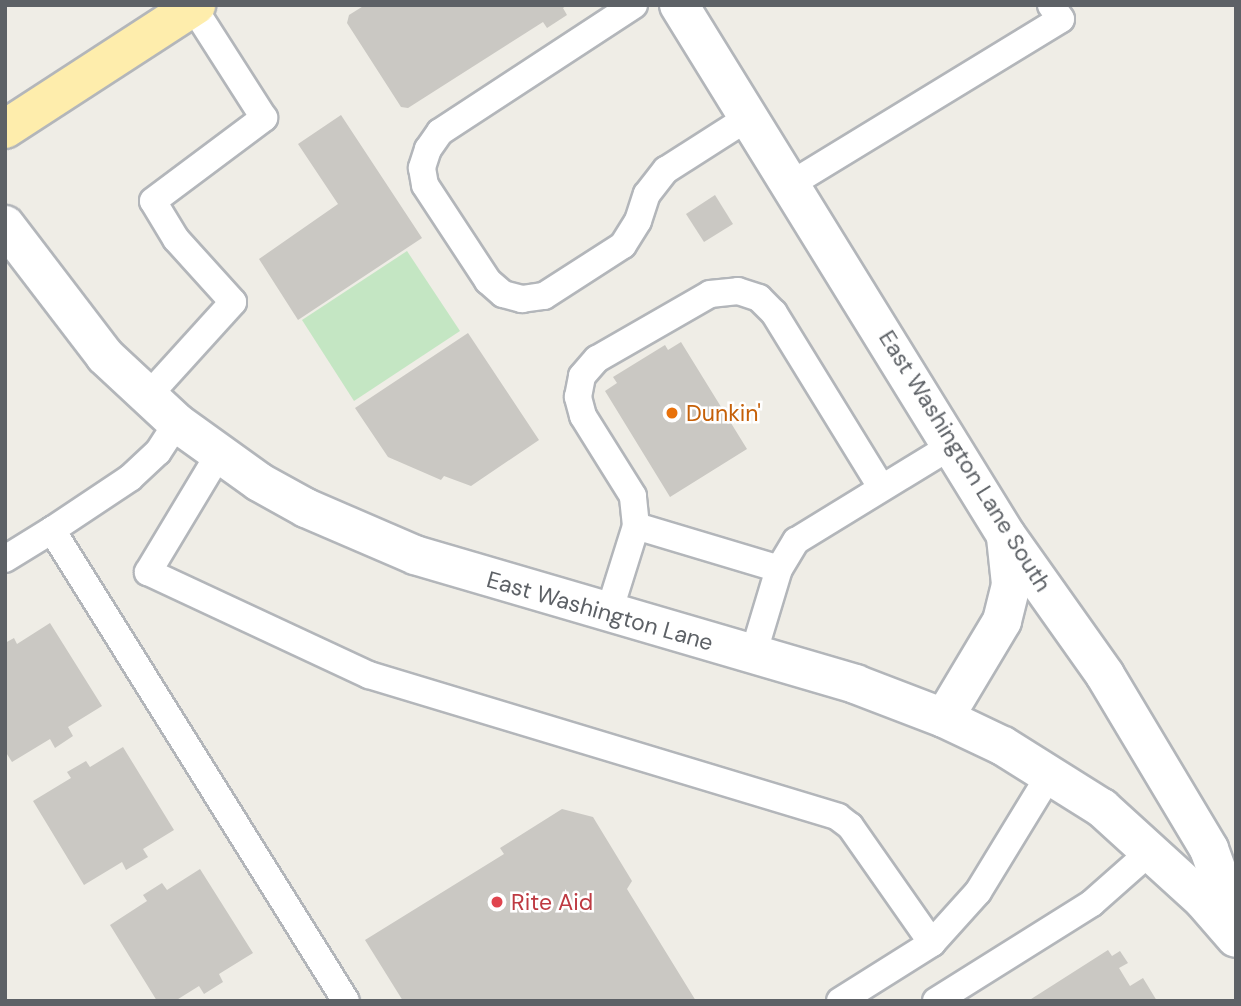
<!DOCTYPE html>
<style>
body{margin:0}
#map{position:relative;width:1241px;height:1006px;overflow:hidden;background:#efede6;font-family:"DM Sans",sans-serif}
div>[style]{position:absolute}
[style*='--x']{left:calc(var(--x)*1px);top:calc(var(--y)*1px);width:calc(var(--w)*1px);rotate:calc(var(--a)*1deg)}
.green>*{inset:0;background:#c4e6c3}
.building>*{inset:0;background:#cac8c3}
.roads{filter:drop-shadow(2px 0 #b3b6ba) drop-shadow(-2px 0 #b3b6ba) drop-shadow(0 2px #b3b6ba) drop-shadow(0 -2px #b3b6ba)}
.lane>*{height:26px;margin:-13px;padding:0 13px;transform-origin:13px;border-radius:13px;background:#fff}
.street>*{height:38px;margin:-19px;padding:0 19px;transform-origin:19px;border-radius:19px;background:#fff}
.secondary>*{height:38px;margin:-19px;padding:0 19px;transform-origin:19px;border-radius:19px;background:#fff}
.primary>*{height:38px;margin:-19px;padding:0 19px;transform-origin:19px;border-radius:19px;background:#feedac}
.dots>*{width:19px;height:19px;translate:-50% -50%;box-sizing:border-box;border:4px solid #fff;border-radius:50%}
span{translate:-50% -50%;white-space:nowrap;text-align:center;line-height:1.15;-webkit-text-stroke:5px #fff;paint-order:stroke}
.food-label{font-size:23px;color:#c56008}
.left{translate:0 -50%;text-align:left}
.street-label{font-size:23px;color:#5d6166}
.health-label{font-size:23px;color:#be3a42}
.frame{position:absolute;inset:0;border:7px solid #5d6166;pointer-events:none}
</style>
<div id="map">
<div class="green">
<i style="clip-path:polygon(407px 251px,460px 331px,354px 401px,302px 320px)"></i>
</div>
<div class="building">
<i style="clip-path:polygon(365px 5px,567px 5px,563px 8px,567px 15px,547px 28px,543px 22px,408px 108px,401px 107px,347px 23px,349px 15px)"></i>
<i style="clip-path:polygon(341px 115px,422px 238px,298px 320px,259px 259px,338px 204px,298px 144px)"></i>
<i style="clip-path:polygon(715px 195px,733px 224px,704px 242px,686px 214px)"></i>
<i style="clip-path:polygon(468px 333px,539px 440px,471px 486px,444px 476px,441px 480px,388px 457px,355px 408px)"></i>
<i style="clip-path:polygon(681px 342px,747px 449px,670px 497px,605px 391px,617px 383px,613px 377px,665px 345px,668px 350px)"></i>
<i style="clip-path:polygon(50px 623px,102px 706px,68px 727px,73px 736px,55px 748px,50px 739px,12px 762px,5px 751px,5px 643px,14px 638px,17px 644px)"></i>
<i style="clip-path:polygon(123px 747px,174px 830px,143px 849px,148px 857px,126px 870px,122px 862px,84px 885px,33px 801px,71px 778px,67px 772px,86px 761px,90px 767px)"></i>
<i style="clip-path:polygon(562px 809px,593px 817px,632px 881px,627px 889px,696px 1001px,403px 1001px,365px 940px,504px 854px,500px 848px)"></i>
<i style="clip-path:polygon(200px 869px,253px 953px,219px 974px,223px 982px,204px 994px,199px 986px,175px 1001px,157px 1001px,110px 925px,147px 901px,143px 895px,162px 883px,167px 890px)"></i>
<i style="clip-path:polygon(1108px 950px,1112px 956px,1120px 951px,1128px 963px,1119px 968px,1130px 986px,1143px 978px,1157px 1001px,1028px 1001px)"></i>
</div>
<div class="roads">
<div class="lane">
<i style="--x:634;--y:5;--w:232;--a:146.8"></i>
<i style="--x:440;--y:132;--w:21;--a:125"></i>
<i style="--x:428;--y:149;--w:20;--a:108"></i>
<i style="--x:422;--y:168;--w:17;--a:80"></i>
<i style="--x:425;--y:185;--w:115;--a:56.7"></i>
<i style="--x:488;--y:281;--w:20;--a:41"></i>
<i style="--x:503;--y:294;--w:20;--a:15"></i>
<i style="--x:522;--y:299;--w:22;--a:-8"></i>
<i style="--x:544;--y:296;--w:94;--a:-32.8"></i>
<i style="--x:623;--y:245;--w:28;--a:-58"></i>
<i style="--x:638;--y:221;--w:28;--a:-72"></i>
<i style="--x:647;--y:194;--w:31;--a:-52"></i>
<i style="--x:666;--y:170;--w:98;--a:-32.6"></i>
<i style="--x:791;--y:184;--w:316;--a:-31.4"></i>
<i style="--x:1061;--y:19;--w:17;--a:-126"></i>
<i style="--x:147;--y:397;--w:128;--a:-47.8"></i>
<i style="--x:233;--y:302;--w:85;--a:-132.1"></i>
<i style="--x:176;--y:239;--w:44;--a:-121.2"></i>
<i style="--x:153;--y:201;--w:139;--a:-36.8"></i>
<i style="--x:264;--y:118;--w:132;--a:-122.6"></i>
<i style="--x:219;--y:454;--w:138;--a:121"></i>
<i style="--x:148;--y:572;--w:244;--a:25"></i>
<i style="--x:369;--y:675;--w:490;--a:16.8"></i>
<i style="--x:838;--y:817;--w:15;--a:37"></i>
<i style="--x:850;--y:826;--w:143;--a:55"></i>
<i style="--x:932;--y:943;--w:69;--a:-48"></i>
<i style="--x:978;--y:892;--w:138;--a:-58.6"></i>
<i style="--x:636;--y:526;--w:149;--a:16.7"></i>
<i style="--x:52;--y:530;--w:94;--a:-33.7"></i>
<i style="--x:130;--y:478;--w:38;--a:-43"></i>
<i style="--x:158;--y:452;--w:35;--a:-57"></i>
<i style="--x:5;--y:559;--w:55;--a:-31.7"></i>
<i style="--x:52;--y:530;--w:555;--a:58.03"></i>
<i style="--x:609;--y:612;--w:90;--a:-72.6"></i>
<i style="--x:636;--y:526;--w:30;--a:-96"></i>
<i style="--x:633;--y:496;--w:94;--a:-122"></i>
<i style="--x:583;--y:416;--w:20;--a:-105"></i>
<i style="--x:578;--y:397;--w:21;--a:-79"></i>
<i style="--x:582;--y:376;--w:23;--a:-49"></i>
<i style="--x:597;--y:359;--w:130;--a:-29.9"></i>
<i style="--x:710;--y:294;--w:28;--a:-6"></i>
<i style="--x:738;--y:291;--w:22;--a:18"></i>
<i style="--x:759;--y:298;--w:21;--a:45"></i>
<i style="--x:774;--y:313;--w:204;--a:58.4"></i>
<i style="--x:753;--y:655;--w:90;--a:-73.2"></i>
<i style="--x:779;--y:569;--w:33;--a:-59"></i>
<i style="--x:796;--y:541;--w:185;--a:-31.5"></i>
<i style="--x:840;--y:1001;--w:109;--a:-32.2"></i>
<i style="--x:936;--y:1001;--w:184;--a:-32.1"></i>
<i style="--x:1092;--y:903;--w:80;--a:-41.5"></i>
</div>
<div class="street">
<i style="--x:679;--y:5;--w:623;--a:58.33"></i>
<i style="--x:1006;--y:535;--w:171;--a:54.7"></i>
<i style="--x:1105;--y:675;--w:203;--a:59.1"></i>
<i style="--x:1209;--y:849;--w:79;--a:70"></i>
<i style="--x:944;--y:718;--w:113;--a:-59.1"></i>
<i style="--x:1002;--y:621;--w:38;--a:-76"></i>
<i style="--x:1011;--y:584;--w:47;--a:-96.1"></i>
</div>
<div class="secondary">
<i style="--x:5;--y:225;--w:165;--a:52.6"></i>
<i style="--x:105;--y:356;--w:98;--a:42.9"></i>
<i style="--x:177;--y:423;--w:101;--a:35.7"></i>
<i style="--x:259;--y:482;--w:54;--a:29"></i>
<i style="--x:306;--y:508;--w:119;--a:23.3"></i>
<i style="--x:415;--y:555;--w:459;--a:16.3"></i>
<i style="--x:855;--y:684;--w:95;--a:20.9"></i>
<i style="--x:944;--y:718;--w:65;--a:25.4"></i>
<i style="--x:1003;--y:746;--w:117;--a:32.1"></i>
<i style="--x:1102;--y:808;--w:137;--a:42.3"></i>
<i style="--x:1203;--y:900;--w:50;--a:49"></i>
</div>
<div class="primary">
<i style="--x:5;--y:129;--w:228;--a:-33"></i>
</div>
</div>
<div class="dots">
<i style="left:672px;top:413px;background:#e8710a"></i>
<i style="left:497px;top:902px;background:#e0444e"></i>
</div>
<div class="food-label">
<span class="left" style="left:686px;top:413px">Dunkin'</span>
</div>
<div class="street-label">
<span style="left:965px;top:461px;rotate:58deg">East Washington Lane South</span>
<span style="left:600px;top:611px;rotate:16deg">East Washington Lane</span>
</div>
<div class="health-label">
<span class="left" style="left:511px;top:902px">Rite Aid</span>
</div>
<div class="frame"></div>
</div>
